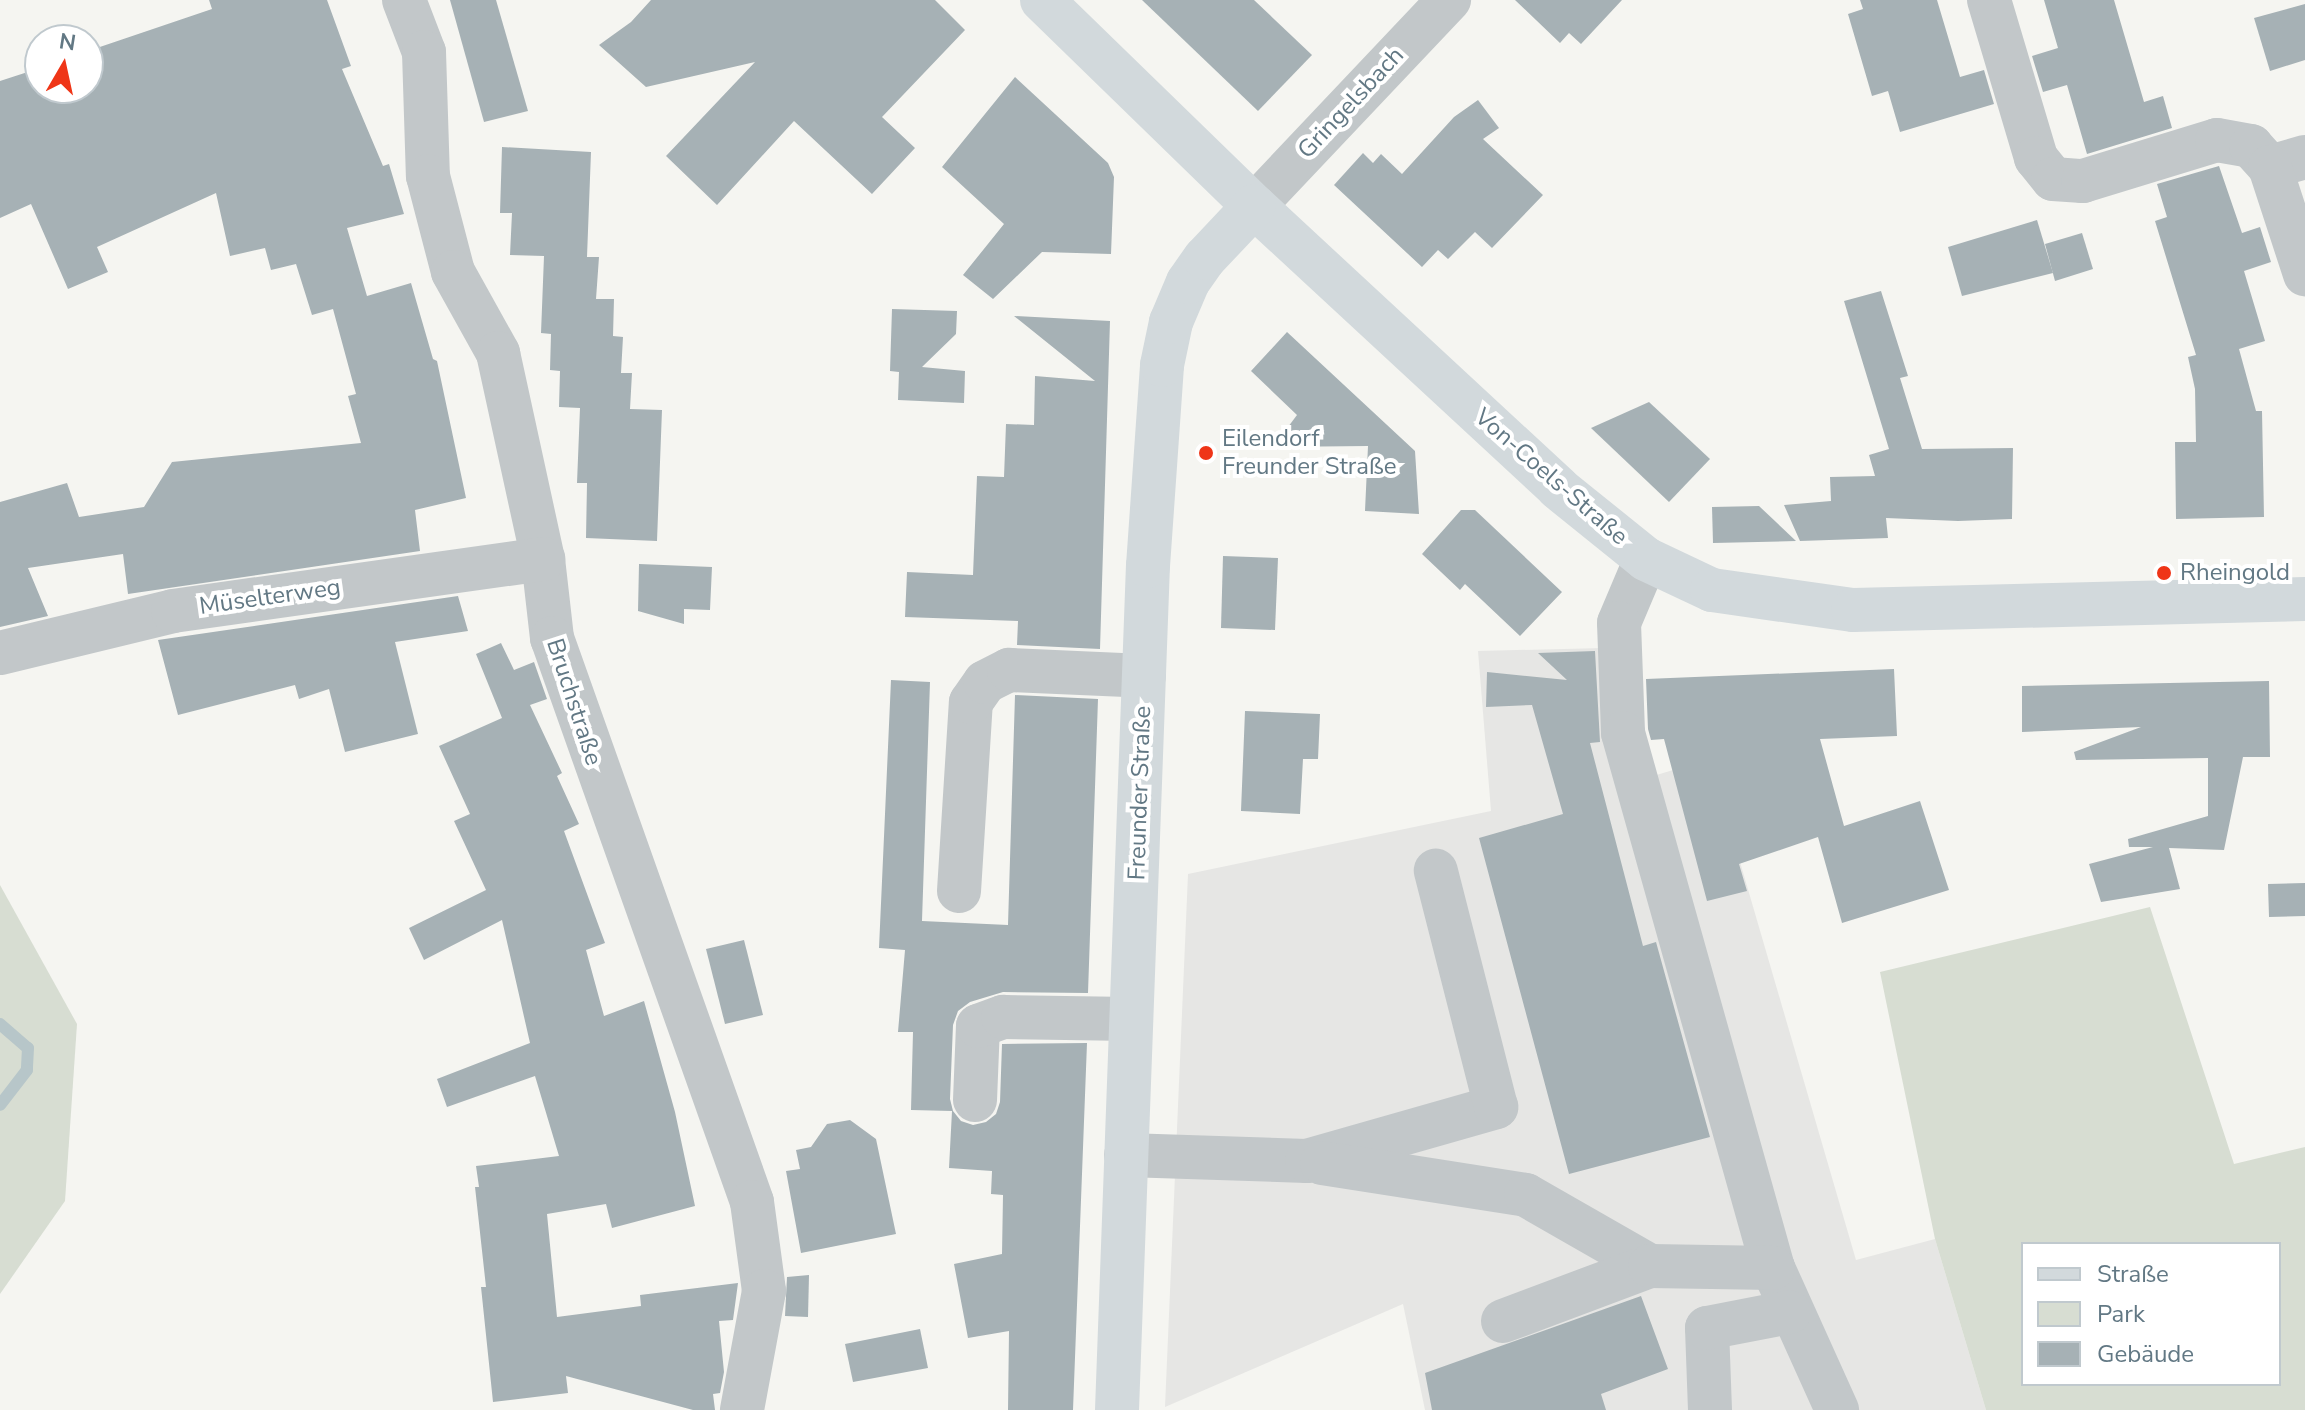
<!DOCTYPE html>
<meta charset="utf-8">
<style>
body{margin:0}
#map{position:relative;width:2305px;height:1410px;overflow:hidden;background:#f5f5f1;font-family:"Nunito Sans",sans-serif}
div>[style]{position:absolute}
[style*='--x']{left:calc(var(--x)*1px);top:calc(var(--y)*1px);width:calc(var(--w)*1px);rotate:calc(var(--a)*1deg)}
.built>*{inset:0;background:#e6e6e4}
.green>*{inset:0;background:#d7ddd2}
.stream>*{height:12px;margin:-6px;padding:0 6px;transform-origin:6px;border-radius:6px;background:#b7c6c9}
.building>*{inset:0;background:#a6b1b5}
.minor>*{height:44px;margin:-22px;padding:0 22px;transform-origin:22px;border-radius:22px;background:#c2c7c9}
.major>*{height:44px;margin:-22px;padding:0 22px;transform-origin:22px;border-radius:22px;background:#d2d9dc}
.dots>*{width:22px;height:22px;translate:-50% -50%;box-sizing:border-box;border:4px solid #fff;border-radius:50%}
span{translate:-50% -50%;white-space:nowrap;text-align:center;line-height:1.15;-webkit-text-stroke:8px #fff;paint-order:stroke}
.street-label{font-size:24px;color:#627884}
.poi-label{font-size:24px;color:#627884}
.left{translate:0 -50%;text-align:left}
.legend{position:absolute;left:2021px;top:1242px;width:260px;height:144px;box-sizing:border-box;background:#fff;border:2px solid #c0c9ce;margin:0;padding:10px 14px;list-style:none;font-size:24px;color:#627884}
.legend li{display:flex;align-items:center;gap:16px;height:40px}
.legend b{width:40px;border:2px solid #c0c9ce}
.north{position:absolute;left:24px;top:24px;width:80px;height:80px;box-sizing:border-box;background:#fff;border:2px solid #c0c9ce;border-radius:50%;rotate:9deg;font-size:22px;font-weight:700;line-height:32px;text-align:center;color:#627884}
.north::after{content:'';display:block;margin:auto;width:28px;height:36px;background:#ef3517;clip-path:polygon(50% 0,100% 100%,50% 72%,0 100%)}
</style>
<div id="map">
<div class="built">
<i style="clip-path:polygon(1603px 648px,1650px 777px,1716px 757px,1724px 807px,1856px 1260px,1935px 1239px,1986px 1410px,1425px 1410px,1403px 1304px,1165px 1407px,1188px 874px,1491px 811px,1478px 651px)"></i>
</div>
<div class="green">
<i style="clip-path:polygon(0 885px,77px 1024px,65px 1201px,0 1294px)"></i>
<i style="clip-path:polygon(evenodd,2150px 907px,2234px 1164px,2305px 1147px,2305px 1410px,1986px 1410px,1935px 1239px,1880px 972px,2150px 907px,2023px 1244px,2279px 1244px,2279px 1384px,2023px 1384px,2023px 1244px)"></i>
</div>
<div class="stream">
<i style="--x:0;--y:1024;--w:37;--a:41"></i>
<i style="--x:28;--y:1048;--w:22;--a:93"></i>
<i style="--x:27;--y:1070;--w:44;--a:127.6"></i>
</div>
<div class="building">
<i style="clip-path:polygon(209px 0,327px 0,351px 66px,342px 69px,383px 166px,389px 164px,404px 214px,347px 228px,367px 296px,411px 283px,433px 359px,437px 361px,466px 498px,415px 510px,420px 551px,128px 594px,123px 554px,28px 568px,48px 616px,0 627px,0 502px,67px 483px,79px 517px,144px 507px,172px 462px,361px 443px,348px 396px,356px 394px,333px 309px,312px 315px,296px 264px,271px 270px,265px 248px,230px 256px,216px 193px,97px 247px,108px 272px,68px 289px,31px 204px,0 218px,0 81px,40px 68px,40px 88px,88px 88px,88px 51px,212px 9px)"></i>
<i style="clip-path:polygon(450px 0,496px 0,528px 111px,484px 122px)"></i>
<i style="clip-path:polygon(651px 0,935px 0,965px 30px,882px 117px,915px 148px,872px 194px,794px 121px,717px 205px,666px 156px,755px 62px,646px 87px,599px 45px,631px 22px)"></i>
<i style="clip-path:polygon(1142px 0,1254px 0,1312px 55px,1258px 111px)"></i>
<i style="clip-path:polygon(1515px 0,1622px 0,1581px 44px,1569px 33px,1560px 43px)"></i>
<i style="clip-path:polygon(1860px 0,1937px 0,1960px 77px,1984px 70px,1994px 104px,1900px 132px,1888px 91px,1872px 96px,1848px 14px,1863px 9px)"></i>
<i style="clip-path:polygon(2044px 0,2114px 0,2144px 102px,2163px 96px,2172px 128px,2087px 154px,2067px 85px,2043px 92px,2032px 56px,2058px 48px)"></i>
<i style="clip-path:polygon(2305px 4px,2305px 60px,2270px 71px,2254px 18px)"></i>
<i style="clip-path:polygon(1015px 77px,1108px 163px,1114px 177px,1111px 254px,1042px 252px,993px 299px,963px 275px,1004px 224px,942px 167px)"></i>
<i style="clip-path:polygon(1478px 100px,1499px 128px,1483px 139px,1543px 195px,1492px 248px,1475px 232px,1448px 259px,1438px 250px,1422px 267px,1334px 185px,1363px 153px,1373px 163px,1381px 154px,1402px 174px,1454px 117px)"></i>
<i style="clip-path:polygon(502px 147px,591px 152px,587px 257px,599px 257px,596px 299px,614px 299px,613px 336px,623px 337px,621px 373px,632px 373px,630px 409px,662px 410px,657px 541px,586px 538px,587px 483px,577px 483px,580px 408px,559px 407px,560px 371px,550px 370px,551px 334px,541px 333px,544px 256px,510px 255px,512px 213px,500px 213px)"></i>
<i style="clip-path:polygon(2219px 166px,2242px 233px,2260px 227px,2271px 262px,2244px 271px,2265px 341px,2239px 349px,2256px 411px,2262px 411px,2264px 517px,2176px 519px,2175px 442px,2196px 442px,2195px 389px,2188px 357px,2196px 355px,2155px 221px,2167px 217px,2157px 184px)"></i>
<i style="clip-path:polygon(2037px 220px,2053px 273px,1962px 296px,1948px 247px)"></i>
<i style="clip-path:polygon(2082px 233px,2093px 269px,2055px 281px,2045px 244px)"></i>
<i style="clip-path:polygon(1881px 291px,1908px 376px,1900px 378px,1922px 449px,2013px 448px,2012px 519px,1958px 521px,1886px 518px,1888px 538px,1800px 541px,1784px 505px,1831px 501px,1830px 477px,1875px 476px,1869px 455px,1889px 449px,1844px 301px)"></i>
<i style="clip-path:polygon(892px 309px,957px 311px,956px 334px,922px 367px,965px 371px,964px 403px,898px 400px,899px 372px,890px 371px)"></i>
<i style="clip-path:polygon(1014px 316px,1110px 321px,1100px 649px,1017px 645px,1018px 621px,905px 617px,907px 572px,973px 575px,977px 476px,1004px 477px,1006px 424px,1034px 425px,1035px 376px,1095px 381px)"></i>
<i style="clip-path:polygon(1287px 332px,1415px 451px,1419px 514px,1365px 511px,1368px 446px,1273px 447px,1297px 415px,1251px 371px)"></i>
<i style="clip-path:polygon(1649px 402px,1710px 459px,1669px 502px,1591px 428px)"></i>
<i style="clip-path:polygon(1759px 506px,1796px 541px,1713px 543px,1712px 507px)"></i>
<i style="clip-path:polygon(1461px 510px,1475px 510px,1562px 592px,1520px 636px,1465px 584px,1460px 590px,1422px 554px)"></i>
<i style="clip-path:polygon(1223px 556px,1278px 558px,1275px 630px,1221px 628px)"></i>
<i style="clip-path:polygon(639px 564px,712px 567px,710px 610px,684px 609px,684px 624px,638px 611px)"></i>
<i style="clip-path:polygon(458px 596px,468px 631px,395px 642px,418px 734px,345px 752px,329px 689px,299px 699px,295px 685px,178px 715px,158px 640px)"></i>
<i style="clip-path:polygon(501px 643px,514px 670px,534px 662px,547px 699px,530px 705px,562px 773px,557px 776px,579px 824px,564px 831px,605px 943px,586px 950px,604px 1016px,644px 1001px,675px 1112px,695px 1206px,612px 1228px,606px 1204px,547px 1214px,557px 1317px,641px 1306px,640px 1295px,738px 1283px,733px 1320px,719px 1321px,724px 1372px,720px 1393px,713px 1394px,715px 1410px,693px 1410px,566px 1376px,568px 1393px,493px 1402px,481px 1287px,486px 1287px,475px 1187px,479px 1187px,476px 1166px,559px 1156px,535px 1076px,447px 1107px,437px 1079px,530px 1043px,502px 920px,424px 960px,409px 928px,486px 890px,454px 821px,470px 814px,439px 746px,502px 718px,476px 654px)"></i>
<i style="clip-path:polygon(1595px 651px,1600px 742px,1590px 743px,1643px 946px,1656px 942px,1710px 1137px,1569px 1174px,1479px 838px,1563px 814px,1532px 705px,1486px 707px,1487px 672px,1567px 680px,1538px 653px)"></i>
<i style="clip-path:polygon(1894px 669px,1897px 736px,1820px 739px,1844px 826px,1920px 801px,1949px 890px,1842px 923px,1818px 837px,1739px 864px,1747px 891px,1707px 901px,1664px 739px,1651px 740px,1648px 729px,1646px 679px)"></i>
<i style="clip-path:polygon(891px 680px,930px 682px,922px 921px,1008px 925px,1015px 695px,1098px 699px,1088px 993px,1003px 992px,970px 1002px,958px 1011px,953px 1025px,950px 1099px,953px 1111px,961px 1121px,973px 1125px,986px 1122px,996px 1114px,1000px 1102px,1002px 1044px,1087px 1043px,1073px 1410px,1008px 1410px,1009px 1331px,968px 1338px,954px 1264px,1002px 1254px,1003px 1195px,991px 1194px,992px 1171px,949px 1168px,952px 1111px,911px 1110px,913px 1032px,898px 1032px,905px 950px,879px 948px)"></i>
<i style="clip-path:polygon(2269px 681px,2270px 757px,2243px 757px,2224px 850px,2169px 848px,2180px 889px,2101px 902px,2089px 864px,2153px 847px,2129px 847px,2128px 839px,2208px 816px,2208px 758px,2076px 760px,2074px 752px,2141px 727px,2022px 732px,2022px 686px)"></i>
<i style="clip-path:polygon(1245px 711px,1320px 714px,1318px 759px,1303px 759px,1300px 814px,1241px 811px)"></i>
<i style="clip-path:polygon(2305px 883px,2305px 916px,2269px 917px,2268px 884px)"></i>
<i style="clip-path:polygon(744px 940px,763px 1015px,725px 1024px,706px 949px)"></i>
<i style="clip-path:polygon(850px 1120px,876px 1139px,896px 1234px,801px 1253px,786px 1171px,800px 1169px,796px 1150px,811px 1147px,827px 1124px)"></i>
<i style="clip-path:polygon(809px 1275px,808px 1317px,785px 1316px,787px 1277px)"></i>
<i style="clip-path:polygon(1641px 1296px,1668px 1369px,1601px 1394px,1606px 1410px,1432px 1410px,1425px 1373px)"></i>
<i style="clip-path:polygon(920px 1329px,928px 1368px,853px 1382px,845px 1344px)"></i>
</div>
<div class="minor">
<i style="--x:404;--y:0;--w:56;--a:69"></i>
<i style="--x:424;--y:52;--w:124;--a:88.2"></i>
<i style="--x:428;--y:176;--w:99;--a:75.4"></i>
<i style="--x:453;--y:272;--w:93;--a:60.9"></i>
<i style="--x:498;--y:353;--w:211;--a:77.7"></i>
<i style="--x:543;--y:559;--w:80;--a:83.5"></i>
<i style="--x:552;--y:638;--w:598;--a:70.47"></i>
<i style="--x:752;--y:1202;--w:90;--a:82.3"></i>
<i style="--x:764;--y:1291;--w:121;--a:100.5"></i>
<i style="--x:1989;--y:0;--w:165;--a:73.4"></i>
<i style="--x:2036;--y:158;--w:27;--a:51"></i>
<i style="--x:2053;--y:179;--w:30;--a:4"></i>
<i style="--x:2083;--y:181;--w:140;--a:-17"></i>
<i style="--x:2217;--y:140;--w:35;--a:10"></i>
<i style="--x:2251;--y:146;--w:28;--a:48"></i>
<i style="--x:2305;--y:157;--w:36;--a:164"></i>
<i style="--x:2270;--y:167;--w:113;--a:71.9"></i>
<i style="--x:1254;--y:206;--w:284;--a:-46.6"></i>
<i style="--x:1646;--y:559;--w:69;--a:112.9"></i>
<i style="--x:1619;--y:623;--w:110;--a:87.9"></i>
<i style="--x:1623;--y:733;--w:556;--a:74.34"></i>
<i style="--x:1773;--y:1268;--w:156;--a:65.7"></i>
<i style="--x:0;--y:653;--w:178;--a:-13.6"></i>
<i style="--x:173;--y:611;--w:374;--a:-8"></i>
<i style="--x:959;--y:891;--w:189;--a:-86.4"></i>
<i style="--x:971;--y:702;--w:24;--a:-55"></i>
<i style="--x:985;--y:682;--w:27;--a:-27"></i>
<i style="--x:1009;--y:670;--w:135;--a:2.5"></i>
<i style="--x:975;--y:1100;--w:74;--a:-87.7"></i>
<i style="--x:978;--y:1026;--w:27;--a:-20"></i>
<i style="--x:1003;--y:1017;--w:128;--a:0.9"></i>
<i style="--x:1126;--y:1155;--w:181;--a:1.9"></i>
<i style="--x:1307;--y:1161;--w:197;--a:-15.9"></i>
<i style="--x:1496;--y:1107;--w:244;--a:-104.3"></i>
<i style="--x:1322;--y:1163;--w:206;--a:8.9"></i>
<i style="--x:1526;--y:1195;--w:143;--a:29.8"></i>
<i style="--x:1503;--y:1321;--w:157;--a:-20.5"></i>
<i style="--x:1650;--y:1266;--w:123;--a:0.9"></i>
<i style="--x:1710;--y:1410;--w:82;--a:-92.1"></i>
<i style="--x:1707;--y:1328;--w:84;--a:-11"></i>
</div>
<div class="major">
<i style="--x:1042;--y:0;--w:296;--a:44.2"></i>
<i style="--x:1254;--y:206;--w:415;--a:42.8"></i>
<i style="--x:1558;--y:488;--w:113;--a:38.9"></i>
<i style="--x:1646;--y:559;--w:73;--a:25.2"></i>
<i style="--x:1712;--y:590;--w:142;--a:8.1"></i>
<i style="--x:1853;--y:610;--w:452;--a:-1.4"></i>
<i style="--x:1117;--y:1410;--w:845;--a:-87.9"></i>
<i style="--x:1148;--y:566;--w:201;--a:-86"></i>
<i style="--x:1162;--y:365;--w:44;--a:-78.2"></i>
<i style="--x:1171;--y:322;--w:43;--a:-67"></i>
<i style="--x:1188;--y:282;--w:29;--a:-55"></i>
<i style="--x:1205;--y:258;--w:71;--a:-46.7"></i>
</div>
<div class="dots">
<i style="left:1206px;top:453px;background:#ef3517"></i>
<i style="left:2164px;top:573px;background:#ef3517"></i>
</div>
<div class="street-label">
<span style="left:1351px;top:103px;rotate:-47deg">Gringelsbach</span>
<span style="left:1551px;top:477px;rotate:41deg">Von-Coels-Straße</span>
<span style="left:270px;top:597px;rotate:-8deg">Müselterweg</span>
<span style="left:574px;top:702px;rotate:72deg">Bruchstraße</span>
<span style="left:1140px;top:793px;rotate:-88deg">Freunder Straße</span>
</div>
<div class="poi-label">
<span class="left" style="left:1222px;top:453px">Eilendorf<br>Freunder Straße</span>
<span class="left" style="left:2180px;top:573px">Rheingold</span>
</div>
<ul class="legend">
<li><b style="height:10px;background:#d2d9dc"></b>Straße</li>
<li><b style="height:22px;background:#d7ddd2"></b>Park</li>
<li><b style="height:22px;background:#a6b1b5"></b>Gebäude</li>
</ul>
<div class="north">N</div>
</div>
